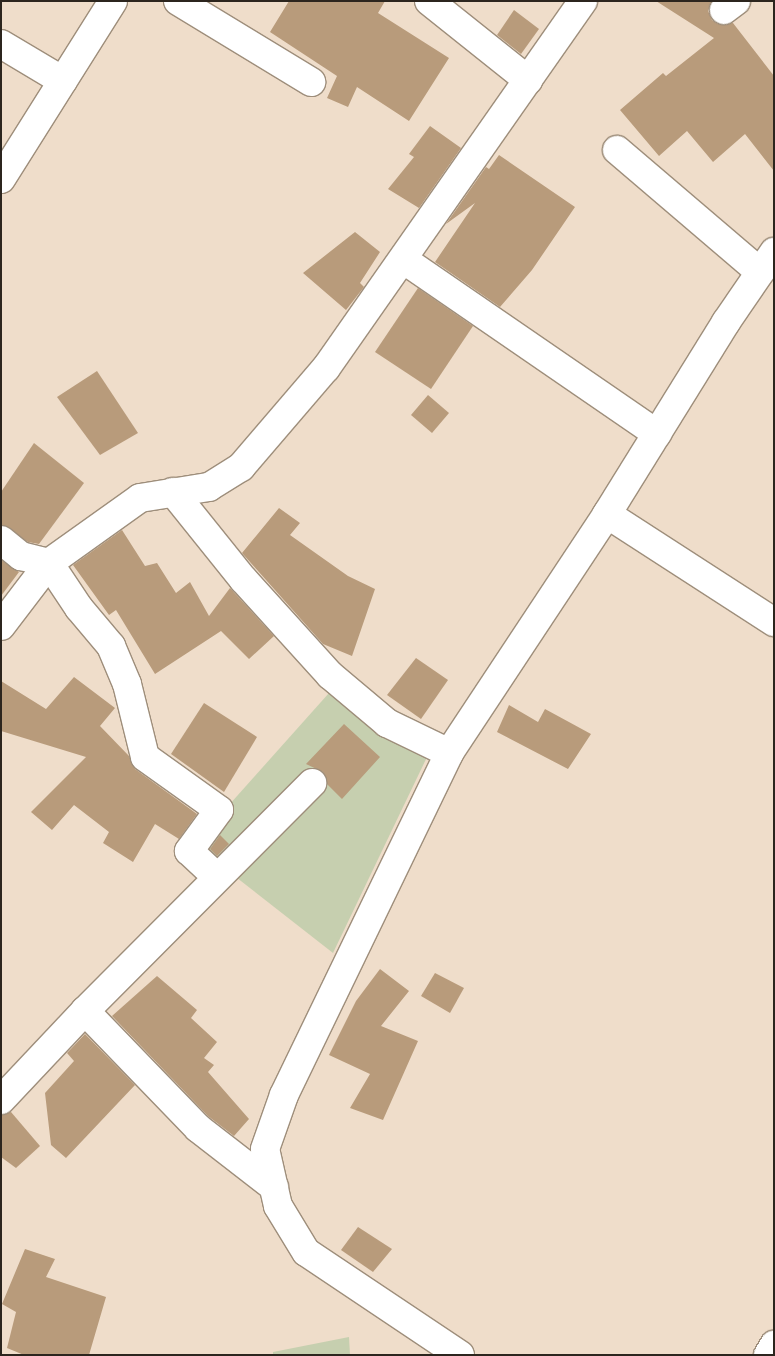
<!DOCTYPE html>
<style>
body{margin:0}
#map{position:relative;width:775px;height:1356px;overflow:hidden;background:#efddca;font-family:"IBM Plex Sans",sans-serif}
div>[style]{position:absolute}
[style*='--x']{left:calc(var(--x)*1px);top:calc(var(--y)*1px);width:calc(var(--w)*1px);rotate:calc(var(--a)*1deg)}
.green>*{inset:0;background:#c6cfaf}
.building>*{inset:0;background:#b89b7b}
.roads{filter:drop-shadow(1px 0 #9e8e7b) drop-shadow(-1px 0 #9e8e7b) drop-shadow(0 1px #9e8e7b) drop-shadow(0 -1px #9e8e7b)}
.minor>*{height:28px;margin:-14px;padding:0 14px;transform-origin:14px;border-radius:14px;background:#fff}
span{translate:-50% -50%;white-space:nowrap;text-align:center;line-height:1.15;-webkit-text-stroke:4px #fcebd7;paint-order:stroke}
.frame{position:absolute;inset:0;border:2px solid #2c251e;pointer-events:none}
</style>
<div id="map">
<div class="green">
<i style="clip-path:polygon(329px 693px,428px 755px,333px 953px,232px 874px,196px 842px)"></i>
<i style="clip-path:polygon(349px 1337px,350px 1355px,273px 1355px,273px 1352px)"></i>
</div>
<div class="building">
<i style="clip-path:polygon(289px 1px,385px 1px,378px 13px,449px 58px,409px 121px,357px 87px,348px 107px,327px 98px,337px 76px,270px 32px)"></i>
<i style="clip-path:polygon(656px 1px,712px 1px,708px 11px,712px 20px,718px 24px,733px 23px,774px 76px,774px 171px,745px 134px,713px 162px,687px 131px,659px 156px,620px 110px,663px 73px,666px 76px,714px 38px)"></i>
<i style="clip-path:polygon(514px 10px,539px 29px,521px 54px,497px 35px)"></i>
<i style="clip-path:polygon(430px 126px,461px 148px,419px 208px,388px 189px,414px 157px,409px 154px)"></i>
<i style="clip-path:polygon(499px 155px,575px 207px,532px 270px,500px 307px,435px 262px,475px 203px,446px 224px,486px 167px,489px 169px)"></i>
<i style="clip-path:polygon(355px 232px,380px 252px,360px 283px,364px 287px,346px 310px,303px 273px)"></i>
<i style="clip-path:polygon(418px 288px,473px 326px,431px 389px,375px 352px)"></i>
<i style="clip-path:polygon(97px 371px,138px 433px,100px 455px,57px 397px)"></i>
<i style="clip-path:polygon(428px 395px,449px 413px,432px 433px,411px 415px)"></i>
<i style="clip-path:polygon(34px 443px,84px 483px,39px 544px,28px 542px,1px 525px,1px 492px)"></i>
<i style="clip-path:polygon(279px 508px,300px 523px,290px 535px,348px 576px,375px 589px,352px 656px,323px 644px,242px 553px)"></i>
<i style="clip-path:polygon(122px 530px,145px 566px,157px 563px,176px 593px,190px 582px,209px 616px,230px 588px,274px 636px,249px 659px,221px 631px,155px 674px,116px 610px,109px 615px,73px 565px)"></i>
<i style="clip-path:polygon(1px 560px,19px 572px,1px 596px)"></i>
<i style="clip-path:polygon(416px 658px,448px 680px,421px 719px,387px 695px)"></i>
<i style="clip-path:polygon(74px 677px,115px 708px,100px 726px,129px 756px,135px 769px,197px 814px,179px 839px,155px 824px,133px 862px,103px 843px,109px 832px,74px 805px,52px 830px,31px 812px,86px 757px,1px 731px,1px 681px,46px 709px)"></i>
<i style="clip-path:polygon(204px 703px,257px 737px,224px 792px,171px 754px)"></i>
<i style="clip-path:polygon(509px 705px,538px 722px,545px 709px,591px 734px,568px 769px,497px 732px)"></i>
<i style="clip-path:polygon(344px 724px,380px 757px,342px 799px,327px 784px,323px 772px,306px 764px)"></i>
<i style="clip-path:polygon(220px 835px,229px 844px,217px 856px,210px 849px)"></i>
<i style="clip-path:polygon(380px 969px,409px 991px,381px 1026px,418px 1041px,383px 1120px,350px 1108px,370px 1074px,329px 1055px,356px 1001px)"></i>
<i style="clip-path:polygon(435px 973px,464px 988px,450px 1013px,421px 996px)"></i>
<i style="clip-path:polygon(157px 976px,197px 1010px,191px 1018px,217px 1042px,204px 1058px,214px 1065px,208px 1072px,249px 1119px,234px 1136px,208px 1116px,112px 1016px)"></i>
<i style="clip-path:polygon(85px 1034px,135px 1085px,66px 1158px,51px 1145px,45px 1093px,74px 1061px,67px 1053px)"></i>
<i style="clip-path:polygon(11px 1112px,40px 1146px,16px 1168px,1px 1157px,1px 1115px)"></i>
<i style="clip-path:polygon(358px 1227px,392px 1249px,373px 1272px,341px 1250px)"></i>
<i style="clip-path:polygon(25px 1249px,55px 1259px,46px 1277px,106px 1297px,89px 1355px,24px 1355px,7px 1348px,16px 1312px,2px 1304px)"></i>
</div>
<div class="roads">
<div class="minor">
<i style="--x:178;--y:1;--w:156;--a:31.3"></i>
<i style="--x:429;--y:1;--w:127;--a:38.6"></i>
<i style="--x:724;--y:10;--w:15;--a:-37"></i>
<i style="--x:1;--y:44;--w:72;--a:30.8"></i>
<i style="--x:617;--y:150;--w:188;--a:40.5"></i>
<i style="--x:1;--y:179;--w:210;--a:-57.8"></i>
<i style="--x:404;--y:260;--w:307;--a:34.5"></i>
<i style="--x:173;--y:492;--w:112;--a:51.2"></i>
<i style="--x:243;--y:579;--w:130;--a:47.8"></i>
<i style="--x:330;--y:675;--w:75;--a:40.1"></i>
<i style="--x:387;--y:723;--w:69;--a:25.8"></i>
<i style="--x:607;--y:514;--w:199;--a:32.9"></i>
<i style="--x:1;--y:540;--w:26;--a:39"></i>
<i style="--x:21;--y:556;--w:29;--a:14"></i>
<i style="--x:49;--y:563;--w:112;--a:-35.5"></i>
<i style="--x:140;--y:498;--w:70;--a:-9.1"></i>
<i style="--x:209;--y:487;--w:38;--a:-32"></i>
<i style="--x:241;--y:467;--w:130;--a:-49.4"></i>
<i style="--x:326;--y:368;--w:448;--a:-55"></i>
<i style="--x:1;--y:626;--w:79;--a:-52.7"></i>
<i style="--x:49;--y:563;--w:54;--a:56.3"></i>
<i style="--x:79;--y:608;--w:50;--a:49.9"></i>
<i style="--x:111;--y:646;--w:41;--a:67.2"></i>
<i style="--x:127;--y:684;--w:75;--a:76.1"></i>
<i style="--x:145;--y:757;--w:91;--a:35.6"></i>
<i style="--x:219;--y:810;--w:51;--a:126.2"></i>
<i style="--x:189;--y:851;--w:38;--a:43"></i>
<i style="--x:1;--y:1100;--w:122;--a:-46.7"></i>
<i style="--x:274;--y:1187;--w:96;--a:-142.2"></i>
<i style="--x:198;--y:1128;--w:163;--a:-134"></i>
<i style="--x:85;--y:1011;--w:322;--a:-45.1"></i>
<i style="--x:460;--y:1355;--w:185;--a:-146.2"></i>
<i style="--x:306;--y:1252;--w:54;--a:-121.3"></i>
<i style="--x:278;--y:1206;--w:58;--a:-102.8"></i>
<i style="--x:265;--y:1149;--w:57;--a:-70.6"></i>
<i style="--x:284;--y:1095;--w:380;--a:-64.2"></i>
<i style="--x:449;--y:753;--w:287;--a:-56.5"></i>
<i style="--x:607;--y:514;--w:226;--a:-58.2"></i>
<i style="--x:726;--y:322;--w:85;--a:-55.6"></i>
<i style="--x:768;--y:1355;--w:12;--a:-59"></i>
</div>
</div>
<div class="frame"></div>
</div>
